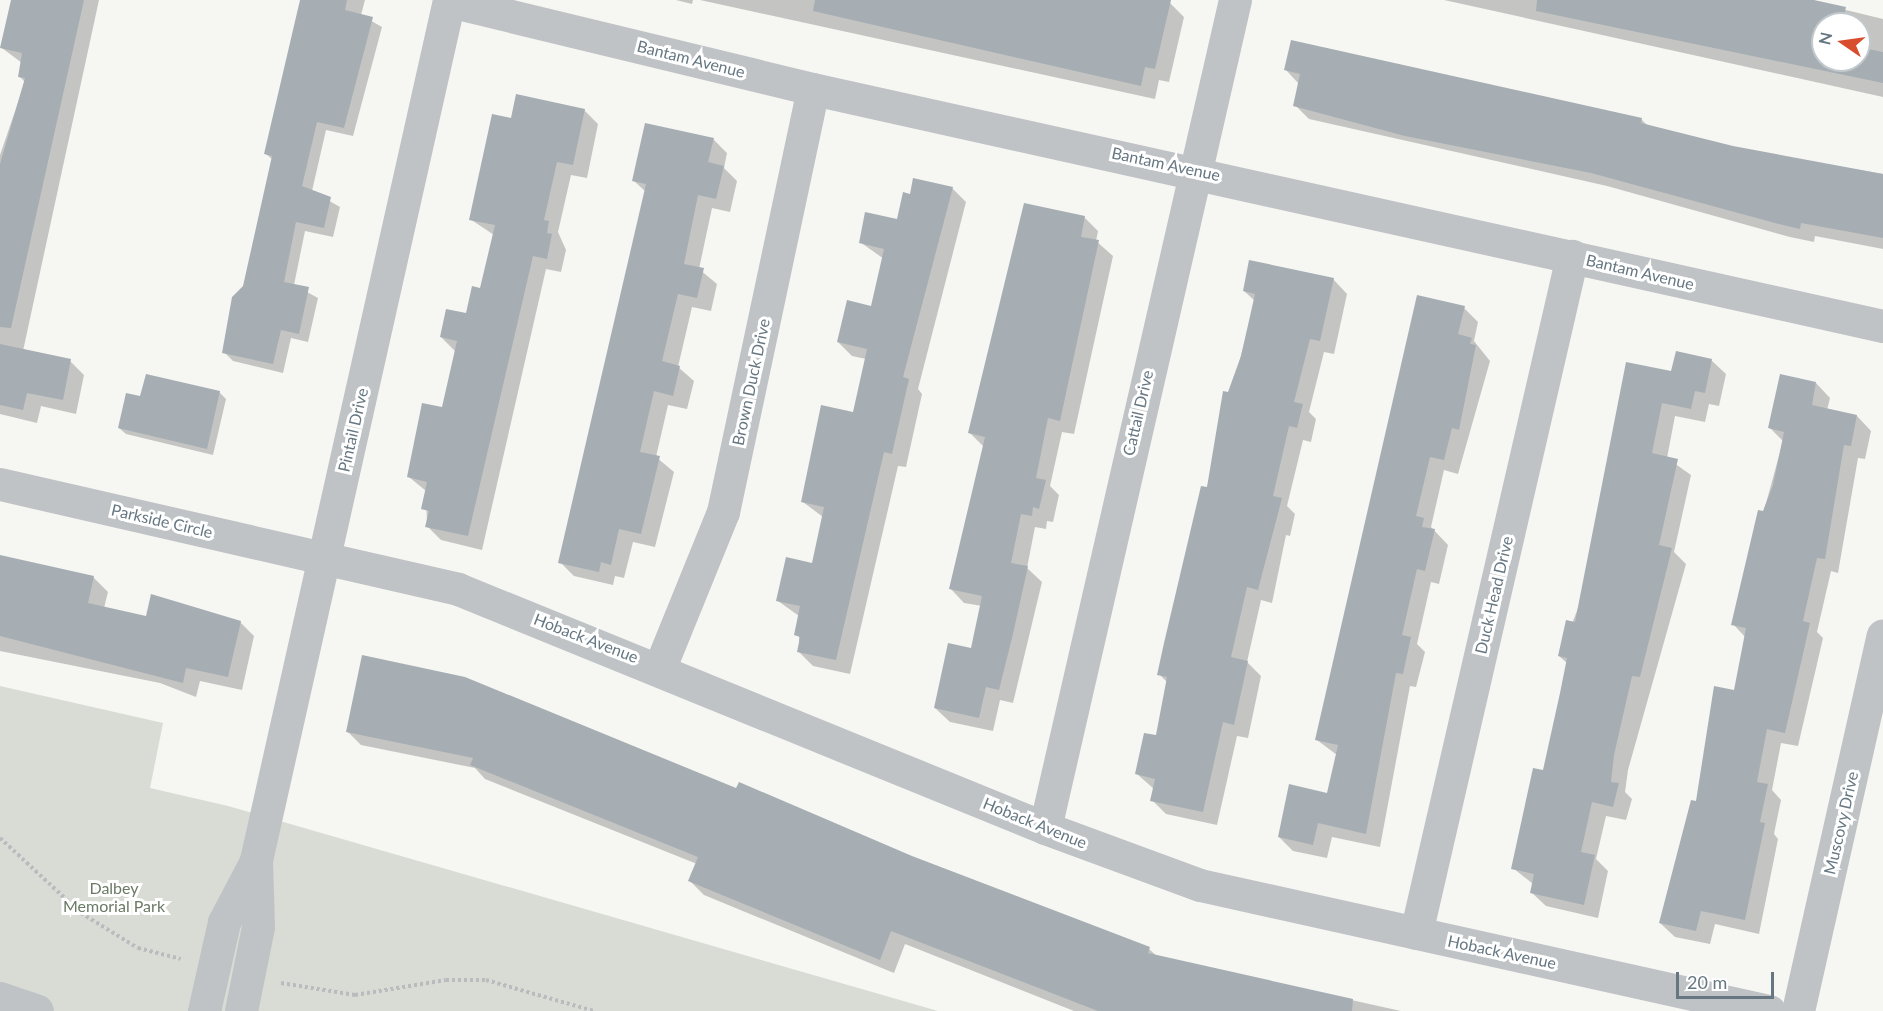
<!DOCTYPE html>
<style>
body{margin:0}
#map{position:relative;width:1883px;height:1011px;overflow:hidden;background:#f6f6f3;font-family:Lato,sans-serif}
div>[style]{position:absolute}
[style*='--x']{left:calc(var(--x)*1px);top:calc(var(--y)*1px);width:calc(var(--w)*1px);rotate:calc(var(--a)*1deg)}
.green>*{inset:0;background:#d8dcd4}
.shadow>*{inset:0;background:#0003}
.building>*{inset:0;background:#a6aeb3}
.path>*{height:4px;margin-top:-2px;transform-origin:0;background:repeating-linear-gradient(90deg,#b9bcbe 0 3px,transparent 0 6px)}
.minor>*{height:33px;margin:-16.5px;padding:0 16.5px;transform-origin:16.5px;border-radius:16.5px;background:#bfc3c6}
span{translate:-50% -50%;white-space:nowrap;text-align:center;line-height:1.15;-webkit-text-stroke:6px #fff;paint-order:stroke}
.street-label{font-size:16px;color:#667782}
.park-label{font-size:16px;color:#6a7a65}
.north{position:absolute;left:1811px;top:12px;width:60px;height:60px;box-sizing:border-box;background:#fff;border:2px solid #c2c9cd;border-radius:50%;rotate:283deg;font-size:16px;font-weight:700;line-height:24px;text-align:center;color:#667782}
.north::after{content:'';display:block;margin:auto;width:21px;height:27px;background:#d94d2f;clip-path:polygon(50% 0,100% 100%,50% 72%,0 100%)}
.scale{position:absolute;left:1676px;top:972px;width:98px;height:27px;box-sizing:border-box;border:3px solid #667782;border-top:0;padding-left:8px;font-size:18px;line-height:21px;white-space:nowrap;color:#667782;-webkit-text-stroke:4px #fff;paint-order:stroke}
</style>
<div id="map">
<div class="green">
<i style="clip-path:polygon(0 686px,163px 723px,150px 788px,228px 806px,938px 1011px,0 1011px)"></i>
</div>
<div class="shadow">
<i style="clip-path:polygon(13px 0,99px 0,23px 351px,70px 361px,84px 375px,76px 414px,41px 406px,37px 423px,0 414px,0 155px,25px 82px,19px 76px,22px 63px,2px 48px)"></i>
<i style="clip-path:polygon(303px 0,365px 0,361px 15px,382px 27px,353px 136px,326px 130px,312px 191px,340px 207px,333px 237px,305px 231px,294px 285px,318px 298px,308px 342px,291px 338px,283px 373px,233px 361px,224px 352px,245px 287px,273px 160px,266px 154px)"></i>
<i style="clip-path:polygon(676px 0,693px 0,692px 4px)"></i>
<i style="clip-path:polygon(700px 0,1157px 0,1170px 3px,1184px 17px,1169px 82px,1159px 80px,1155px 99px)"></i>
<i style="clip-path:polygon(evenodd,1444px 0,1805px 0,1883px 19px,1883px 97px,1444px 0,1823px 24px,1859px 24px,1859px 60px,1823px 60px,1823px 24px)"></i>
<i style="clip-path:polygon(1286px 70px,1641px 119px,1649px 127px,1732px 148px,1883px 174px,1883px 249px,1815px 236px,1814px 242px,1790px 237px,1607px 186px,1309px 119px,1295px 105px,1299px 84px)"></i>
<i style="clip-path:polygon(584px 110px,598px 124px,587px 178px,571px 175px,558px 232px,566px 250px,561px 272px,546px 269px,482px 550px,441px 540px,427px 526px,426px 491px,409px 477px,443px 409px,455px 351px,441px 337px,467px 315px,481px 290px,494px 235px,470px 219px,512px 120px)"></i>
<i style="clip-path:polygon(713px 139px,727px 153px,724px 168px,737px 181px,730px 212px,712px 208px,699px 269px,717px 284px,711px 311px,692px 307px,678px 367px,694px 381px,687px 409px,668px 405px,656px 457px,674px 472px,655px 547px,633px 542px,624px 578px,615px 576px,613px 585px,574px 576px,560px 562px,646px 192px,633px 180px)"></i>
<i style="clip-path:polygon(952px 188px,966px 202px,918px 389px,922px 394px,906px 467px,898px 466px,850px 674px,813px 666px,799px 652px,799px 616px,778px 601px,813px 565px,823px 517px,803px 502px,854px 414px,866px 359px,852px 356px,838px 342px,872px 308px,884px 259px,860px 242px,898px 221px,911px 195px)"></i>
<i style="clip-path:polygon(1084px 217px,1098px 231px,1096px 241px,1113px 256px,1074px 434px,1062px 432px,1050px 486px,1059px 495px,1053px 522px,1047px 521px,1046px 529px,1035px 527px,1027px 568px,1042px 582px,1013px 703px,1000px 700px,993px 731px,950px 722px,935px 708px,972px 650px,982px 606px,964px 603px,950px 588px,984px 447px,970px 433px)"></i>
<i style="clip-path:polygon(1333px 279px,1347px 294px,1334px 354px,1324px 352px,1309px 412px,1316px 419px,1311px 442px,1303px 440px,1287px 506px,1295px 514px,1290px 536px,1286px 535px,1272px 603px,1261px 600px,1247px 662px,1261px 676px,1248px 738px,1237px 736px,1217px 825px,1166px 814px,1152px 800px,1154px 789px,1137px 774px,1157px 737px,1168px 683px,1159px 674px,1255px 301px,1244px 291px)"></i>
<i style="clip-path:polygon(1464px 308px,1478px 322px,1474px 341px,1490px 361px,1458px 474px,1444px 470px,1431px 527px,1448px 545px,1439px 584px,1431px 582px,1417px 644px,1425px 652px,1416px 687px,1410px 686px,1380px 847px,1332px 837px,1327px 858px,1293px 851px,1279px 837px,1328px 795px,1337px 755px,1317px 740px)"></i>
<i style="clip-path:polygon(1711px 360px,1726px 374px,1719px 406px,1709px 404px,1705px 422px,1675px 416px,1667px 458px,1691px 475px,1674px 552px,1686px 564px,1628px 770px,1625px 792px,1632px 799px,1626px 820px,1606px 816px,1596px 859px,1608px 871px,1598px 918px,1546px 906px,1531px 892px,1533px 884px,1513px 868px,1544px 772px,1568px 664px,1559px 656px,1672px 373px)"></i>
<i style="clip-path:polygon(1816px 383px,1830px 398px,1827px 410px,1857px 416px,1871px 431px,1865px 459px,1858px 458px,1838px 573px,1831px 571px,1817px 632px,1823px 638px,1798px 746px,1781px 743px,1772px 790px,1781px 800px,1774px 834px,1778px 839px,1759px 934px,1715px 924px,1710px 944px,1675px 937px,1660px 923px,1735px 692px,1746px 638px,1733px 624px,1783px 441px,1770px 428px)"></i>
<i style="clip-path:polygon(219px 392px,226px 399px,213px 455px,126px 434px,119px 428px)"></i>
<i style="clip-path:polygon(0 556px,94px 578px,108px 592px,104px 608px,147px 618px,240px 622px,254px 636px,242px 690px,200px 681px,196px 697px,160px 683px,0 651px)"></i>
<i style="clip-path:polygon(347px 731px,737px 790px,1149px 949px,1158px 957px,1401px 1011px,1074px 1011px,905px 944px,894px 973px,704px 895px,690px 881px,697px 864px,485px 779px,475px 768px,361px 745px)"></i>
</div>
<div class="building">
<i style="clip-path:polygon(11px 0,84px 0,11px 328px,0 327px,0 164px,25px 78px,18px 77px,22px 53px,0 48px)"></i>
<i style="clip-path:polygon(300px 0,347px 0,345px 10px,373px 17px,344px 128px,317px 122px,302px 186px,331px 197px,324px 228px,296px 222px,284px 282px,309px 287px,299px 334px,281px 330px,273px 364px,222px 353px,232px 297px,243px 286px,272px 156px,264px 154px)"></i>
<i style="clip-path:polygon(815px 0,1171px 0,1155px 69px,1145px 67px,1141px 86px,813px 11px)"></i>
<i style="clip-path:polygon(1537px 0,1814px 0,1846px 7px,1842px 24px,1823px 24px,1823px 60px,1859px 60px,1859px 47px,1883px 52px,1883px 83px,1536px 11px)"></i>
<i style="clip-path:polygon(1291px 40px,1642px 118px,1641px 123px,1733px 146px,1883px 174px,1883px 238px,1801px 223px,1800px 229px,1775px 223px,1591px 173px,1405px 136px,1293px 106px,1300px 74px,1284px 70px)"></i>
<i style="clip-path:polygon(516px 94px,585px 109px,573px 165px,557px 162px,544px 220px,549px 221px,547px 233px,552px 234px,547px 259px,533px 256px,468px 536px,425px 527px,429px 511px,421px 509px,427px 482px,407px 477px,422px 403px,442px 407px,457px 341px,440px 337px,446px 309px,466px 313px,472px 286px,480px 288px,495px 225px,469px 220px,492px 114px,511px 118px)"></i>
<i style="clip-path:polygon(645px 123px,714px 138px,708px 162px,724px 166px,716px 199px,698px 195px,684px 264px,704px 268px,697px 298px,678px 294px,662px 361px,680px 366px,673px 396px,654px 391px,640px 452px,660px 456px,641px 534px,619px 529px,611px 565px,601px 562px,599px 572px,558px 563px,646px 184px,632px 181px)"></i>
<i style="clip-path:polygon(913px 178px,953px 187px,903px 377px,909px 379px,892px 454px,884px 452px,836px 660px,797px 652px,800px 637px,794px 635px,800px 606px,776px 601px,786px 557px,812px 563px,824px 507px,801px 502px,821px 405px,853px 412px,867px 349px,837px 342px,847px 300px,871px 306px,884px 249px,859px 243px,865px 212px,897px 219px,903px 192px,910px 194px)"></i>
<i style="clip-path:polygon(1024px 203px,1085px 216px,1081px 237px,1099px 240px,1060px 421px,1048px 418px,1036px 478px,1046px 480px,1039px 509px,1033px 507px,1032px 516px,1021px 514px,1011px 563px,1028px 566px,1013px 634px,999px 690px,986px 687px,979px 718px,934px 708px,948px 643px,971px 648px,982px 596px,949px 589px,985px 437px,968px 433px)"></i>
<i style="clip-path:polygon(1249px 260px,1334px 278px,1320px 341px,1310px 339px,1294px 402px,1303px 404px,1297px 428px,1289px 426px,1273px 496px,1282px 498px,1258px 590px,1247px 587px,1231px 657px,1248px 661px,1234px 725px,1223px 722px,1203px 812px,1150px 801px,1155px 779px,1135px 774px,1144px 733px,1156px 735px,1167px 677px,1157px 675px,1164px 643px,1201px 486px,1207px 487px,1223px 391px,1228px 392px,1241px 356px,1255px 294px,1243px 291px)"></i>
<i style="clip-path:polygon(1417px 295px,1465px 306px,1458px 334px,1472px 338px,1470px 344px,1476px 345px,1459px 430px,1452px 428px,1444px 460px,1430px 457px,1416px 516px,1424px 518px,1422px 527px,1435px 529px,1425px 571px,1417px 569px,1402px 635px,1411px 637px,1403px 674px,1396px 673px,1366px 834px,1318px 823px,1313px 845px,1278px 837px,1289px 784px,1327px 793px,1338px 745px,1315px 740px)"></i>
<i style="clip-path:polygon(0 344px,71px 359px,63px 400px,27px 393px,23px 410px,0 405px)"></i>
<i style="clip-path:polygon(1676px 351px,1712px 359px,1705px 393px,1695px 391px,1691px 409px,1662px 403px,1652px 453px,1678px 459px,1659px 545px,1672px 548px,1640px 677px,1632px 676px,1614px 755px,1611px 782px,1619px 783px,1613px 807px,1592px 802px,1581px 852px,1595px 855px,1584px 905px,1530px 893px,1534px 874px,1511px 869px,1533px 768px,1543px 770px,1560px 693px,1567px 658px,1558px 656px,1566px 620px,1575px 622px,1626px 362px,1671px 371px)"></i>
<i style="clip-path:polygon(146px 374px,220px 391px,207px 449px,118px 428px,126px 393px,140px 396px)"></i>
<i style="clip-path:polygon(1780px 374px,1816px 382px,1812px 405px,1857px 415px,1851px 446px,1844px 445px,1825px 559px,1817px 558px,1803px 621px,1810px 623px,1785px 733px,1767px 729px,1757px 782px,1768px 784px,1760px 822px,1765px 823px,1745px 920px,1701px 911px,1696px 931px,1659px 923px,1691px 800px,1696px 801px,1714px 686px,1734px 690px,1746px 628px,1731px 625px,1758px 510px,1763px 511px,1773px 485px,1784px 432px,1768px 428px)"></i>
<i style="clip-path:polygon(0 555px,94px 576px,88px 603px,146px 616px,151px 594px,241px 621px,228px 677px,186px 668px,183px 683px,0 636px)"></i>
<i style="clip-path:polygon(362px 655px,465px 677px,736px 788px,739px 782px,912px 856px,1150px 947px,1148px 953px,1353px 999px,1352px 1011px,1098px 1011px,891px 931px,880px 960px,688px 881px,698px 857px,470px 765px,473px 758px,346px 732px)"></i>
</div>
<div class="path">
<i style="--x:0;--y:838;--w:110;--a:42.8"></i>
<i style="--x:81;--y:913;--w:67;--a:31.6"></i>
<i style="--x:138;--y:948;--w:44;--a:14.3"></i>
<i style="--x:281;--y:983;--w:75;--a:9.2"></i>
<i style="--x:355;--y:995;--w:92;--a:-9.4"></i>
<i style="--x:446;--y:980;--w:40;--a:0"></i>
<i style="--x:486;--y:980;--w:112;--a:16"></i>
</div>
<div class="minor">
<i style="--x:449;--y:1;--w:374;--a:13.6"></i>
<i style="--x:813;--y:89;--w:1096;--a:12.49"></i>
<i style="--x:0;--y:484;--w:470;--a:12.9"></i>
<i style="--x:458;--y:589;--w:634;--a:22.15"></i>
<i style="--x:1045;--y:828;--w:165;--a:20.2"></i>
<i style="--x:1200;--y:885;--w:583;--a:12.49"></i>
<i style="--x:660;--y:667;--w:167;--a:-67.9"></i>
<i style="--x:723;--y:512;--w:432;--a:-78"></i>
<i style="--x:1045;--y:828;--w:850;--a:-77.08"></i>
<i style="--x:1416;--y:933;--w:695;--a:-77.02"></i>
<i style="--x:0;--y:998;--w:39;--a:19"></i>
<i style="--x:204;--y:1011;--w:91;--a:-77.3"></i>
<i style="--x:224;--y:922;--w:69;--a:-62.3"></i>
<i style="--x:241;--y:1011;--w:86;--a:-78.6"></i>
<i style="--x:258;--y:927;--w:67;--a:-91.7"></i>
<i style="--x:256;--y:860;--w:881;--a:-77.35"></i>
<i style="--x:1798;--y:1011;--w:385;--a:-77.3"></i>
</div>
<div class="street-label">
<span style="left:691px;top:59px;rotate:14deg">Bantam Avenue</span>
<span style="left:1166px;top:164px;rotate:12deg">Bantam Avenue</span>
<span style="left:1640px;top:272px;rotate:13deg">Bantam Avenue</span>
<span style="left:751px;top:382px;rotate:-78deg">Brown Duck Drive</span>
<span style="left:1138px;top:413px;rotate:-77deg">Cattail Drive</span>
<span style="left:353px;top:430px;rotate:-77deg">Pintail Drive</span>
<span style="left:162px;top:521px;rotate:13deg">Parkside Circle</span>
<span style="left:1494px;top:595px;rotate:-77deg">Duck Head Drive</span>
<span style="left:586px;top:638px;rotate:21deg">Hoback Avenue</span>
<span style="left:1035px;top:823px;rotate:22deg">Hoback Avenue</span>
<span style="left:1841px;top:823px;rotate:-77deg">Muscovy Drive</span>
<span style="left:1502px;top:952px;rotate:12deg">Hoback Avenue</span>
</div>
<div class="park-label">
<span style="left:114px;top:897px">Dalbey<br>Memorial Park</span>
</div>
<div class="north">N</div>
<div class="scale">20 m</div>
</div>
